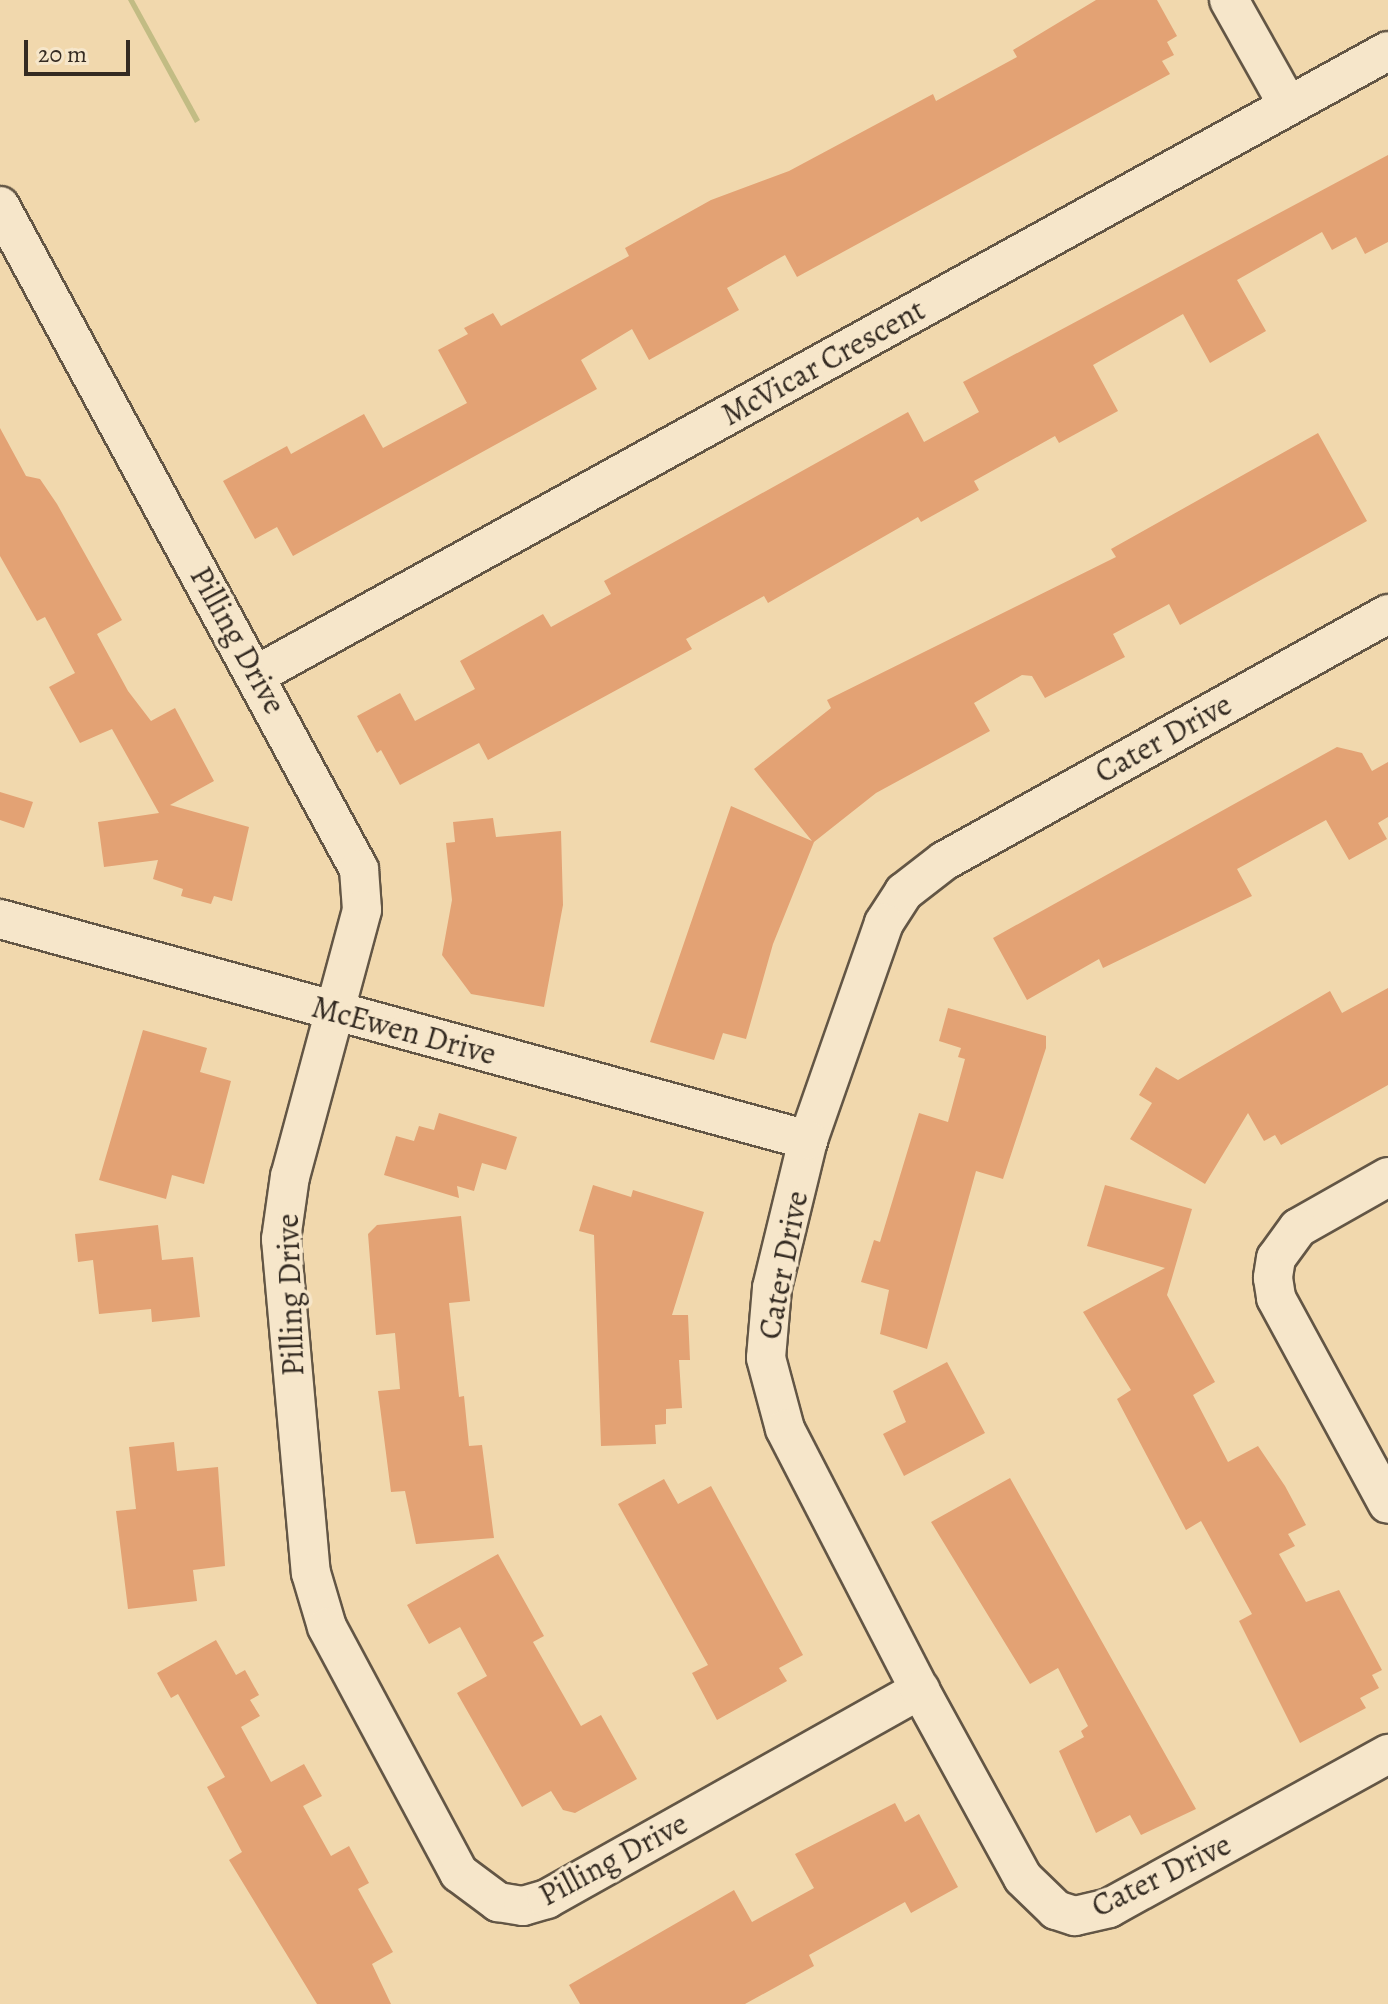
<!DOCTYPE html>
<style>
body{margin:0}
#map{position:relative;width:1388px;height:2004px;overflow:hidden;background:#f1d8ad;font-family:Alegreya,serif}
div>[style]{position:absolute}
[style*='--x']{left:calc(var(--x)*1px);top:calc(var(--y)*1px);width:calc(var(--w)*1px);rotate:calc(var(--a)*1deg)}
.green>*{inset:0;background:#c2bc84}
.building>*{inset:0;background:#e3a274}
.roads{filter:drop-shadow(2px 0 #635645) drop-shadow(-2px 0 #635645) drop-shadow(0 2px #635645) drop-shadow(0 -2px #635645)}
.minor>*{height:38px;margin:-19px;padding:0 19px;transform-origin:19px;border-radius:19px;background:#f6e6ca}
span{translate:-50% -50%;white-space:nowrap;text-align:center;line-height:1.15;-webkit-text-stroke:7px #f6e6ca;paint-order:stroke}
.street-label{font-size:32px;color:#342b22}
.scale{position:absolute;left:24px;top:40px;width:106px;height:36px;box-sizing:border-box;border:4px solid #342b22;border-top:0;padding-left:10px;font-size:24px;line-height:28px;white-space:nowrap;color:#342b22;-webkit-text-stroke:6px #f6e6ca;paint-order:stroke}
</style>
<div id="map">
<div class="green">
<i style="clip-path:polygon(128px 0,134px 0,200px 120px,195px 123px)"></i>
</div>
<div class="building">
<i style="clip-path:polygon(1096px 0,1157px 0,1177px 36px,1167px 42px,1174px 55px,1162px 61px,1170px 74px,797px 277px,785px 255px,727px 288px,739px 310px,649px 360px,632px 329px,581px 360px,597px 389px,293px 556px,277px 527px,255px 539px,223px 481px,287px 446px,291px 454px,364px 414px,383px 448px,467px 403px,438px 350px,468px 334px,464px 328px,493px 313px,501px 326px,629px 256px,625px 248px,711px 200px,789px 171px,933px 94px,936px 101px,1017px 57px,1013px 50px)"></i>
<i style="clip-path:polygon(1388px 155px,1388px 242px,1365px 254px,1356px 237px,1332px 250px,1322px 232px,1237px 280px,1266px 331px,1210px 363px,1183px 314px,1093px 365px,1118px 411px,1059px 443px,1055px 436px,974px 481px,979px 490px,921px 522px,918px 517px,768px 603px,764px 596px,686px 639px,692px 649px,488px 760px,479px 743px,400px 785px,381px 750px,377px 753px,357px 716px,400px 693px,415px 721px,475px 689px,460px 661px,543px 614px,551px 627px,611px 594px,604px 581px,908px 412px,924px 442px,979px 412px,963px 382px)"></i>
<i style="clip-path:polygon(0 428px,26px 476px,40px 479px,57px 504px,122px 620px,97px 634px,128px 691px,151px 721px,175px 708px,214px 781px,170px 805px,249px 827px,232px 901px,214px 896px,211px 904px,181px 896px,183px 889px,153px 879px,158px 860px,104px 867px,98px 822px,159px 813px,112px 729px,80px 743px,49px 687px,75px 673px,45px 617px,37px 621px,0 556px)"></i>
<i style="clip-path:polygon(1318px 433px,1367px 521px,1180px 625px,1169px 604px,1113px 634px,1125px 657px,1045px 698px,1032px 676px,1022px 675px,974px 703px,990px 731px,876px 793px,814px 842px,773px 944px,746px 1039px,723px 1033px,714px 1060px,650px 1042px,731px 806px,812px 841px,754px 769px,831px 708px,827px 700px,1116px 557px,1111px 549px)"></i>
<i style="clip-path:polygon(1337px 747px,1362px 753px,1372px 771px,1388px 762px,1388px 817px,1378px 823px,1387px 839px,1349px 860px,1326px 820px,1237px 869px,1252px 896px,1103px 968px,1099px 959px,1027px 1000px,993px 938px)"></i>
<i style="clip-path:polygon(0 792px,33px 802px,24px 828px,0 820px)"></i>
<i style="clip-path:polygon(493px 818px,496px 837px,561px 831px,563px 905px,544px 1007px,471px 994px,442px 955px,452px 900px,446px 843px,455px 842px,453px 822px)"></i>
<i style="clip-path:polygon(1388px 988px,1388px 1085px,1281px 1145px,1275px 1135px,1264px 1141px,1248px 1113px,1205px 1184px,1130px 1139px,1152px 1103px,1139px 1095px,1156px 1067px,1178px 1080px,1330px 991px,1342px 1013px)"></i>
<i style="clip-path:polygon(948px 1008px,1046px 1036px,1046px 1048px,1003px 1179px,976px 1171px,927px 1349px,880px 1334px,889px 1290px,861px 1282px,874px 1240px,880px 1242px,919px 1113px,948px 1122px,965px 1059px,958px 1057px,961px 1048px,939px 1041px)"></i>
<i style="clip-path:polygon(143px 1030px,207px 1048px,200px 1072px,231px 1081px,204px 1184px,172px 1175px,166px 1199px,99px 1180px)"></i>
<i style="clip-path:polygon(439px 1113px,517px 1137px,506px 1170px,482px 1163px,474px 1191px,457px 1186px,459px 1198px,384px 1175px,396px 1136px,414px 1141px,419px 1126px,434px 1130px)"></i>
<i style="clip-path:polygon(593px 1185px,631px 1197px,633px 1190px,704px 1212px,672px 1315px,688px 1315px,690px 1360px,679px 1360px,682px 1408px,666px 1409px,666px 1424px,655px 1425px,656px 1444px,601px 1446px,594px 1235px,579px 1231px)"></i>
<i style="clip-path:polygon(1105px 1185px,1192px 1209px,1167px 1295px,1215px 1382px,1193px 1395px,1228px 1462px,1258px 1446px,1285px 1486px,1306px 1525px,1288px 1534px,1295px 1546px,1279px 1554px,1306px 1602px,1339px 1590px,1382px 1670px,1372px 1675px,1379px 1688px,1360px 1698px,1366px 1708px,1300px 1743px,1239px 1621px,1252px 1614px,1201px 1521px,1186px 1530px,1117px 1399px,1131px 1390px,1083px 1312px,1165px 1268px,1087px 1246px)"></i>
<i style="clip-path:polygon(461px 1216px,470px 1301px,449px 1303px,459px 1397px,464px 1396px,469px 1446px,482px 1445px,494px 1538px,416px 1544px,405px 1491px,391px 1492px,378px 1391px,400px 1389px,395px 1333px,376px 1335px,368px 1234px,377px 1225px)"></i>
<i style="clip-path:polygon(158px 1225px,162px 1260px,193px 1257px,200px 1317px,152px 1322px,151px 1309px,99px 1314px,93px 1260px,78px 1262px,75px 1234px)"></i>
<i style="clip-path:polygon(947px 1362px,985px 1433px,904px 1476px,883px 1434px,906px 1422px,893px 1391px)"></i>
<i style="clip-path:polygon(174px 1442px,177px 1471px,218px 1467px,225px 1566px,193px 1570px,197px 1601px,128px 1609px,116px 1511px,136px 1509px,129px 1447px)"></i>
<i style="clip-path:polygon(1010px 1478px,1196px 1809px,1141px 1835px,1130px 1815px,1096px 1833px,1059px 1751px,1084px 1737px,1081px 1731px,1088px 1726px,1058px 1668px,1030px 1684px,931px 1522px)"></i>
<i style="clip-path:polygon(664px 1479px,678px 1504px,711px 1486px,803px 1655px,779px 1668px,787px 1681px,717px 1720px,692px 1673px,708px 1665px,618px 1504px)"></i>
<i style="clip-path:polygon(498px 1554px,544px 1636px,533px 1642px,581px 1726px,601px 1715px,637px 1779px,575px 1813px,563px 1810px,551px 1791px,522px 1807px,457px 1693px,487px 1676px,460px 1627px,429px 1644px,407px 1605px)"></i>
<i style="clip-path:polygon(216px 1640px,236px 1675px,245px 1670px,259px 1695px,250px 1700px,260px 1716px,241px 1727px,271px 1782px,304px 1764px,322px 1796px,303px 1806px,331px 1856px,349px 1846px,369px 1883px,358px 1889px,393px 1952px,372px 1964px,391px 2004px,317px 2004px,229px 1860px,242px 1852px,207px 1787px,225px 1777px,178px 1694px,171px 1698px,157px 1673px)"></i>
<i style="clip-path:polygon(895px 1803px,905px 1822px,919px 1814px,958px 1887px,911px 1913px,905px 1902px,809px 1955px,814px 1966px,745px 2004px,580px 2004px,569px 1985px,734px 1890px,752px 1922px,814px 1888px,795px 1854px)"></i>
</div>
<div class="roads">
<div class="minor">
<i style="--x:1229;--y:0;--w:120;--a:60.7"></i>
<i style="--x:0;--y:206;--w:754;--a:61.57"></i>
<i style="--x:359;--y:869;--w:41;--a:85.8"></i>
<i style="--x:362;--y:910;--w:276;--a:105.1"></i>
<i style="--x:290;--y:1176;--w:64;--a:98.1"></i>
<i style="--x:281;--y:1239;--w:335;--a:84.9"></i>
<i style="--x:311;--y:1573;--w:56;--a:73.5"></i>
<i style="--x:327;--y:1627;--w:279;--a:61.8"></i>
<i style="--x:459;--y:1873;--w:49;--a:36.6"></i>
<i style="--x:498;--y:1902;--w:25;--a:9"></i>
<i style="--x:523;--y:1906;--w:25;--a:-16"></i>
<i style="--x:547;--y:1899;--w:428;--a:-29.3"></i>
<i style="--x:1388;--y:614;--w:508;--a:150.91"></i>
<i style="--x:944;--y:861;--w:51;--a:142.2"></i>
<i style="--x:904;--y:892;--w:37;--a:123"></i>
<i style="--x:884;--y:923;--w:230;--a:109.3"></i>
<i style="--x:808;--y:1140;--w:152;--a:103.7"></i>
<i style="--x:772;--y:1288;--w:70;--a:94.9"></i>
<i style="--x:766;--y:1358;--w:73;--a:75"></i>
<i style="--x:785;--y:1429;--w:294;--a:62.7"></i>
<i style="--x:920;--y:1690;--w:214;--a:61.3"></i>
<i style="--x:1023;--y:1878;--w:46;--a:44.1"></i>
<i style="--x:1056;--y:1910;--w:20;--a:18"></i>
<i style="--x:1075;--y:1916;--w:35;--a:-13"></i>
<i style="--x:1109;--y:1908;--w:319;--a:-28.9"></i>
<i style="--x:258;--y:674;--w:1290;--a:-28.87"></i>
<i style="--x:0;--y:919;--w:838;--a:15.3"></i>
<i style="--x:1388;--y:1177;--w:103;--a:150.5"></i>
<i style="--x:1298;--y:1228;--w:37;--a:126"></i>
<i style="--x:1276;--y:1258;--w:20;--a:99"></i>
<i style="--x:1273;--y:1278;--w:20;--a:81"></i>
<i style="--x:1276;--y:1298;--w:234;--a:61.5"></i>
</div>
</div>
<div class="street-label">
<span style="left:823px;top:362px;rotate:-29deg">McVicar Crescent</span>
<span style="left:238px;top:640px;rotate:61deg">Pilling Drive</span>
<span style="left:1163px;top:738px;rotate:-29deg">Cater Drive</span>
<span style="left:404px;top:1030px;rotate:15deg">McEwen Drive</span>
<span style="left:783px;top:1265px;rotate:-79deg">Cater Drive</span>
<span style="left:290px;top:1295px;rotate:-92deg">Pilling Drive</span>
<span style="left:613px;top:1859px;rotate:-28deg">Pilling Drive</span>
<span style="left:1161px;top:1875px;rotate:-26deg">Cater Drive</span>
</div>
<div class="scale">20 m</div>
</div>
